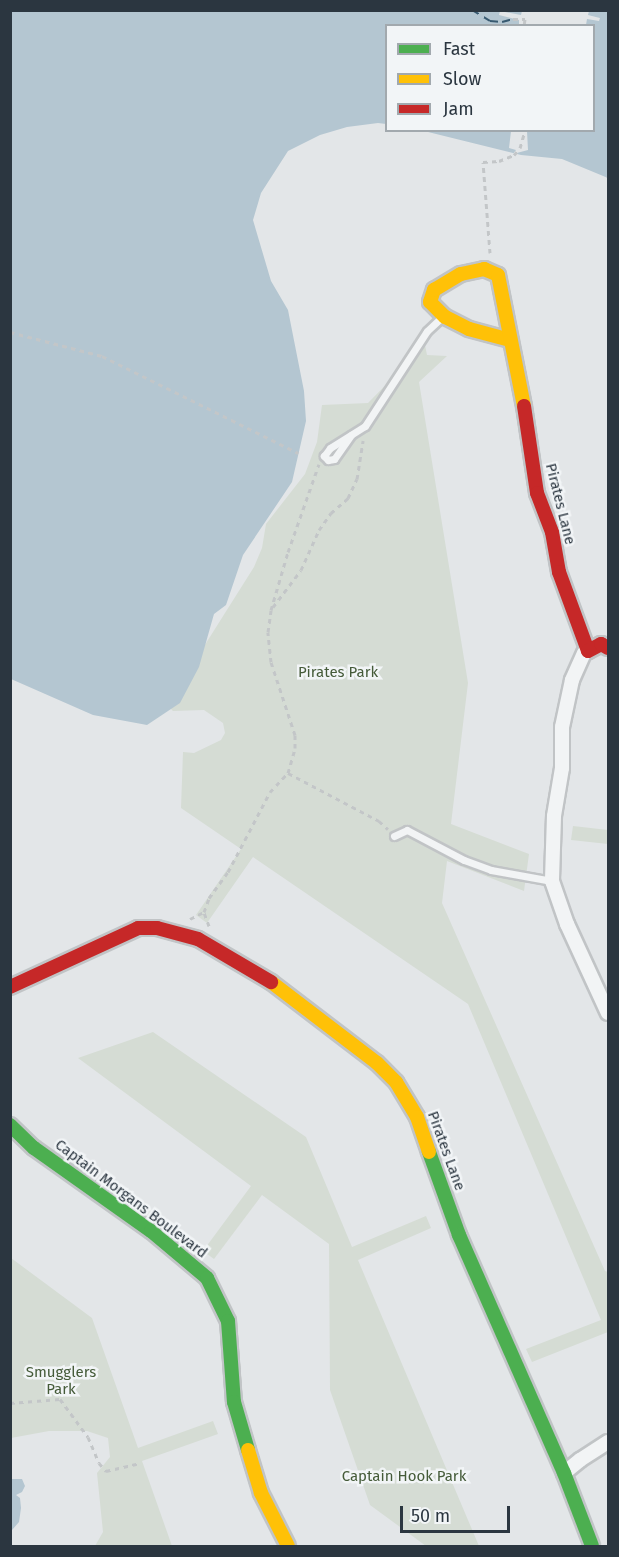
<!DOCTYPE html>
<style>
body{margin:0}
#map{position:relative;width:619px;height:1557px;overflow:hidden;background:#e3e6e8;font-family:"Fira Sans",sans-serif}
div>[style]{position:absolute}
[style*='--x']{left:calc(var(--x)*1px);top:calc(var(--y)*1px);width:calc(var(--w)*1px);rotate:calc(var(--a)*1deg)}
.green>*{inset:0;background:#d5dcd4}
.water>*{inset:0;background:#b4c6d1}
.pier>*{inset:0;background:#e3e6e8}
.ferry>*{height:1.5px;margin-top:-0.75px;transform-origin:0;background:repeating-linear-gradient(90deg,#385a71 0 8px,transparent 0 14px)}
.path>*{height:3px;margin-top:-1.5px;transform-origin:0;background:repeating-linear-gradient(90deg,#c3c6c8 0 4.5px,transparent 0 9px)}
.roads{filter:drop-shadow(2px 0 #c1c4c6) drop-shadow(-2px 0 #c1c4c6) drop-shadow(0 2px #c1c4c6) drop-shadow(0 -2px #c1c4c6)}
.lane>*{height:7px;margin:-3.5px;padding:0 3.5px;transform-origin:3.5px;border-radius:3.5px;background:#f2f4f5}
.street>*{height:14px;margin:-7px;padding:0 7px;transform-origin:7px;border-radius:7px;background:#f2f4f5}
.fast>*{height:14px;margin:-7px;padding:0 7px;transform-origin:7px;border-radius:7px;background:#4caf50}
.slow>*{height:14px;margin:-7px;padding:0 7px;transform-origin:7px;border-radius:7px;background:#ffc107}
.jam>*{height:14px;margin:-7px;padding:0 7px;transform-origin:7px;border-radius:7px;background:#c62828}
span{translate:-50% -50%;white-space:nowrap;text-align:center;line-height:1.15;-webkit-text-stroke:5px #f2f5f7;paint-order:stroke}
.street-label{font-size:15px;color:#2b3640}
.park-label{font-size:15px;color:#455b39}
.frame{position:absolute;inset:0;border:12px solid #2b3640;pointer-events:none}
.legend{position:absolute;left:385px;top:24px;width:210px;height:108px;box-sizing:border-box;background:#f2f5f7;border:2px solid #a2a9ae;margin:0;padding:8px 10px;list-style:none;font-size:18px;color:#2b3640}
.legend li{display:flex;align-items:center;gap:12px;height:30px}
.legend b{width:30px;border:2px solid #a2a9ae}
.scale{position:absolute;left:400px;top:1506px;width:110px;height:27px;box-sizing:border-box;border:3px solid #2b3640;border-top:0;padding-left:8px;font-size:18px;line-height:21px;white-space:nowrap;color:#2b3640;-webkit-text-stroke:4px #f2f5f7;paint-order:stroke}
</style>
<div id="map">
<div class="green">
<i style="clip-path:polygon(425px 345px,427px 355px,447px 356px,419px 382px,468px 683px,451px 824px,529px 854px,524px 891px,447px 861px,442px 903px,605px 1271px,608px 1272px,608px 1332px,532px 1362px,526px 1349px,601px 1320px,468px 1004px,253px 857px,207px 923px,196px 915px,241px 849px,181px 808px,183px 752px,194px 753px,221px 740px,225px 733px,223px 723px,204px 710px,173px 711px,167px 705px,254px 567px,262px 548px,266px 524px,305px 474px,317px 442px,322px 405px,368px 403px)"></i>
<i style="clip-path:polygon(573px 826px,608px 830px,608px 844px,571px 840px)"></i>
<i style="clip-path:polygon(153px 1032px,306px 1137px,352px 1247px,426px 1216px,431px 1228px,358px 1260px,479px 1546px,426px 1546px,370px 1505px,330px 1390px,329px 1244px,262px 1195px,214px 1259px,203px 1251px,251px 1186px,78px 1058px)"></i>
<i style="clip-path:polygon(11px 1258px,92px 1318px,138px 1448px,213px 1421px,218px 1434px,142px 1461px,172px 1546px,95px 1546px,103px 1532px,97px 1473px,110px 1457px,108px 1438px,87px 1431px,49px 1431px,11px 1438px)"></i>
</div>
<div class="water">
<i style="clip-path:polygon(10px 11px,608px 11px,608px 178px,562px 159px,521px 155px,424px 131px,594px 130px,594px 26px,386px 26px,386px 124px,378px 123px,347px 127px,320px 135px,288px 151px,261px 193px,253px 220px,271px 281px,288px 310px,304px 391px,306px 421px,292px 482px,243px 555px,226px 605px,214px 614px,199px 667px,180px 703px,147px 725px,93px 715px,11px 679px)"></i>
<i style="clip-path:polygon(10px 1479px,22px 1479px,25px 1486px,22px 1492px,16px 1495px,20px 1498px,21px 1508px,19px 1522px,12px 1530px)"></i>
</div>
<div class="pier">
<i style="clip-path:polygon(500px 11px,521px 15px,522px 11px,589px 11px,588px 15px,600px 18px,599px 21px,587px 19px,586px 25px,519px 25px,519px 20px,499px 15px)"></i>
<i style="clip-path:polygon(511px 131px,527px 131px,528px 150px,513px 154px,516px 150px,509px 148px)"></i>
</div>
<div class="ferry">
<i style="--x:472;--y:10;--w:21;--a:31"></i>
<i style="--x:490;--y:21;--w:12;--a:5"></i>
<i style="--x:502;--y:22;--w:11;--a:-15"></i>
</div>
<div class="path">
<i style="--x:513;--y:19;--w:12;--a:0"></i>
<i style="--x:525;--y:19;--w:7;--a:98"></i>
<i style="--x:608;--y:177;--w:2;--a:-90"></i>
<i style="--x:490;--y:253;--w:91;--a:-94.4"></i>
<i style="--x:483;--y:162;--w:16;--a:-4"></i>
<i style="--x:499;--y:161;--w:16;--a:-22"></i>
<i style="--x:514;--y:155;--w:9;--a:-49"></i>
<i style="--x:520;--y:148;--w:19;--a:-74"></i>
<i style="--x:10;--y:332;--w:95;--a:14.6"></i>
<i style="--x:102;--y:356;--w:219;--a:26.3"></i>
<i style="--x:273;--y:607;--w:46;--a:-52.9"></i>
<i style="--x:301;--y:570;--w:44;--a:-65.8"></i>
<i style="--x:319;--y:530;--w:21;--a:-55"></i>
<i style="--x:331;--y:513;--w:23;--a:-41"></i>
<i style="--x:348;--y:498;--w:21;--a:-65"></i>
<i style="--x:357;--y:479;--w:39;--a:-81"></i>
<i style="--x:288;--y:773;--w:103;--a:27.8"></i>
<i style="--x:379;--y:821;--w:12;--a:42"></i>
<i style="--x:190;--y:919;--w:16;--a:-27"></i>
<i style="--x:209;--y:926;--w:15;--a:-110"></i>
<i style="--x:204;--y:912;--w:15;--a:-70"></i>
<i style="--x:209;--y:898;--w:32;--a:-54"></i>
<i style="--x:228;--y:872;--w:90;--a:-62.3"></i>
<i style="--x:270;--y:792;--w:26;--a:-47"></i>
<i style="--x:288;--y:773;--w:26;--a:-74"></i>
<i style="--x:295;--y:748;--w:13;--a:-90"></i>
<i style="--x:295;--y:735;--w:77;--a:-108.2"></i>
<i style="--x:271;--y:662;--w:30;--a:-96"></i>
<i style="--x:268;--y:632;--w:22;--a:-82"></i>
<i style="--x:271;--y:610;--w:60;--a:-73.7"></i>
<i style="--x:288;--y:552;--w:93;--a:-70.6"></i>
<i style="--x:10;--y:1403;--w:50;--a:-4.6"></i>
<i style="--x:60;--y:1399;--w:47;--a:53.6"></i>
<i style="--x:88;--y:1437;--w:28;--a:67"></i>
<i style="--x:99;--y:1463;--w:11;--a:49"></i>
<i style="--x:106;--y:1471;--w:32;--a:-13"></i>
</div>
<div class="roads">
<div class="lane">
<i style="--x:351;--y:435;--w:29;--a:125"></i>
<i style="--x:334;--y:459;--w:6;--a:171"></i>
<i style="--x:328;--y:460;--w:6;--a:-135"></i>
<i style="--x:324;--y:456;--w:10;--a:-53"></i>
<i style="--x:330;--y:448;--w:41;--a:-32.2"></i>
<i style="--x:365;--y:426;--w:113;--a:-56.9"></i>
<i style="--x:427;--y:331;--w:21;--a:-43"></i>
<i style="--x:394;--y:836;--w:14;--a:-25"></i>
<i style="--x:407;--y:830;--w:64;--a:27.8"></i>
<i style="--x:464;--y:860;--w:29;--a:20"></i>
<i style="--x:491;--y:870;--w:62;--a:10.2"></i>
</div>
<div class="street">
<i style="--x:588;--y:651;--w:4;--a:153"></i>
<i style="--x:584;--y:653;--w:30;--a:114"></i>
<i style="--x:572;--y:680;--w:48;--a:102"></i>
<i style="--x:562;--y:727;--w:41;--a:90"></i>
<i style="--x:562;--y:768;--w:49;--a:99.5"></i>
<i style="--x:554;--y:816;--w:65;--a:91.8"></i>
<i style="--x:552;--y:881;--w:46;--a:70.8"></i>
<i style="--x:567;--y:924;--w:98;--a:65.3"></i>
<i style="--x:564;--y:1473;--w:21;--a:-39"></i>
<i style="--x:580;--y:1460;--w:33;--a:-33"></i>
</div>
<div class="fast">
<i style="--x:10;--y:1125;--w:33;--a:44"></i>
<i style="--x:34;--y:1148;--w:143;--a:35.4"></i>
<i style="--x:151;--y:1231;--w:73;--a:40"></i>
<i style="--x:207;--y:1278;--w:48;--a:64"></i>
<i style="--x:228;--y:1321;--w:81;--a:85.8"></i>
<i style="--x:234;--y:1402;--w:50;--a:73.7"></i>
<i style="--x:429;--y:1152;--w:88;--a:70.1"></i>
<i style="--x:459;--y:1235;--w:260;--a:66.2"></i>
<i style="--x:564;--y:1473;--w:78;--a:69"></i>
</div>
<div class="slow">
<i style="--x:510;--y:340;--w:42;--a:-165"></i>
<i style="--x:469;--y:329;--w:27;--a:-153"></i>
<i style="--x:445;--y:317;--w:21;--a:-135"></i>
<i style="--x:430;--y:302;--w:13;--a:-72"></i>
<i style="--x:434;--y:290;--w:31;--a:-31"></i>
<i style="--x:461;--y:274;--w:24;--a:-12"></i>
<i style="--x:484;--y:269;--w:15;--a:23"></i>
<i style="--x:498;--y:275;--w:134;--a:78.8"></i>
<i style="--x:271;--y:982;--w:133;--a:37.4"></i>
<i style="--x:377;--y:1063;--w:27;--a:45"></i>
<i style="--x:396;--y:1082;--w:41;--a:59"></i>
<i style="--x:417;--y:1117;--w:37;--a:71"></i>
<i style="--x:248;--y:1450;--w:45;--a:73.2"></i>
<i style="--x:261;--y:1493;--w:59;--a:63"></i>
</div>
<div class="jam">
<i style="--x:524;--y:406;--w:88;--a:81.5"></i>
<i style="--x:537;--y:493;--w:42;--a:69"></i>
<i style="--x:552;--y:532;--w:41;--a:80.1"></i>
<i style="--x:559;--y:572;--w:84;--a:69.8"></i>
<i style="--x:588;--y:651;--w:15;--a:-28"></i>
<i style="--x:601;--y:644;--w:8;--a:30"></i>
<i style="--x:10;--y:987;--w:141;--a:-24.7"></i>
<i style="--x:138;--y:928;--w:19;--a:0"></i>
<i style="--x:157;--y:928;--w:42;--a:15"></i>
<i style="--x:198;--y:939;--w:85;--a:30.5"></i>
</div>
</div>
<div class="street-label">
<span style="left:560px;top:504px;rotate:76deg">Pirates Lane</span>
<span style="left:446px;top:1151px;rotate:70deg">Pirates Lane</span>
<span style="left:131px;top:1199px;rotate:37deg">Captain Morgans Boulevard</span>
</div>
<div class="park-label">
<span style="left:338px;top:673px">Pirates Park</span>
<span style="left:61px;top:1381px">Smugglers<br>Park</span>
<span style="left:404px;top:1477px">Captain Hook Park</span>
</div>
<div class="frame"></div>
<ul class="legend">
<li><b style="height:8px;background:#4caf50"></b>Fast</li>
<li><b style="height:8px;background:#ffc107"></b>Slow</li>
<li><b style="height:8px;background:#c62828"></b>Jam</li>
</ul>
<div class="scale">50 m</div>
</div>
